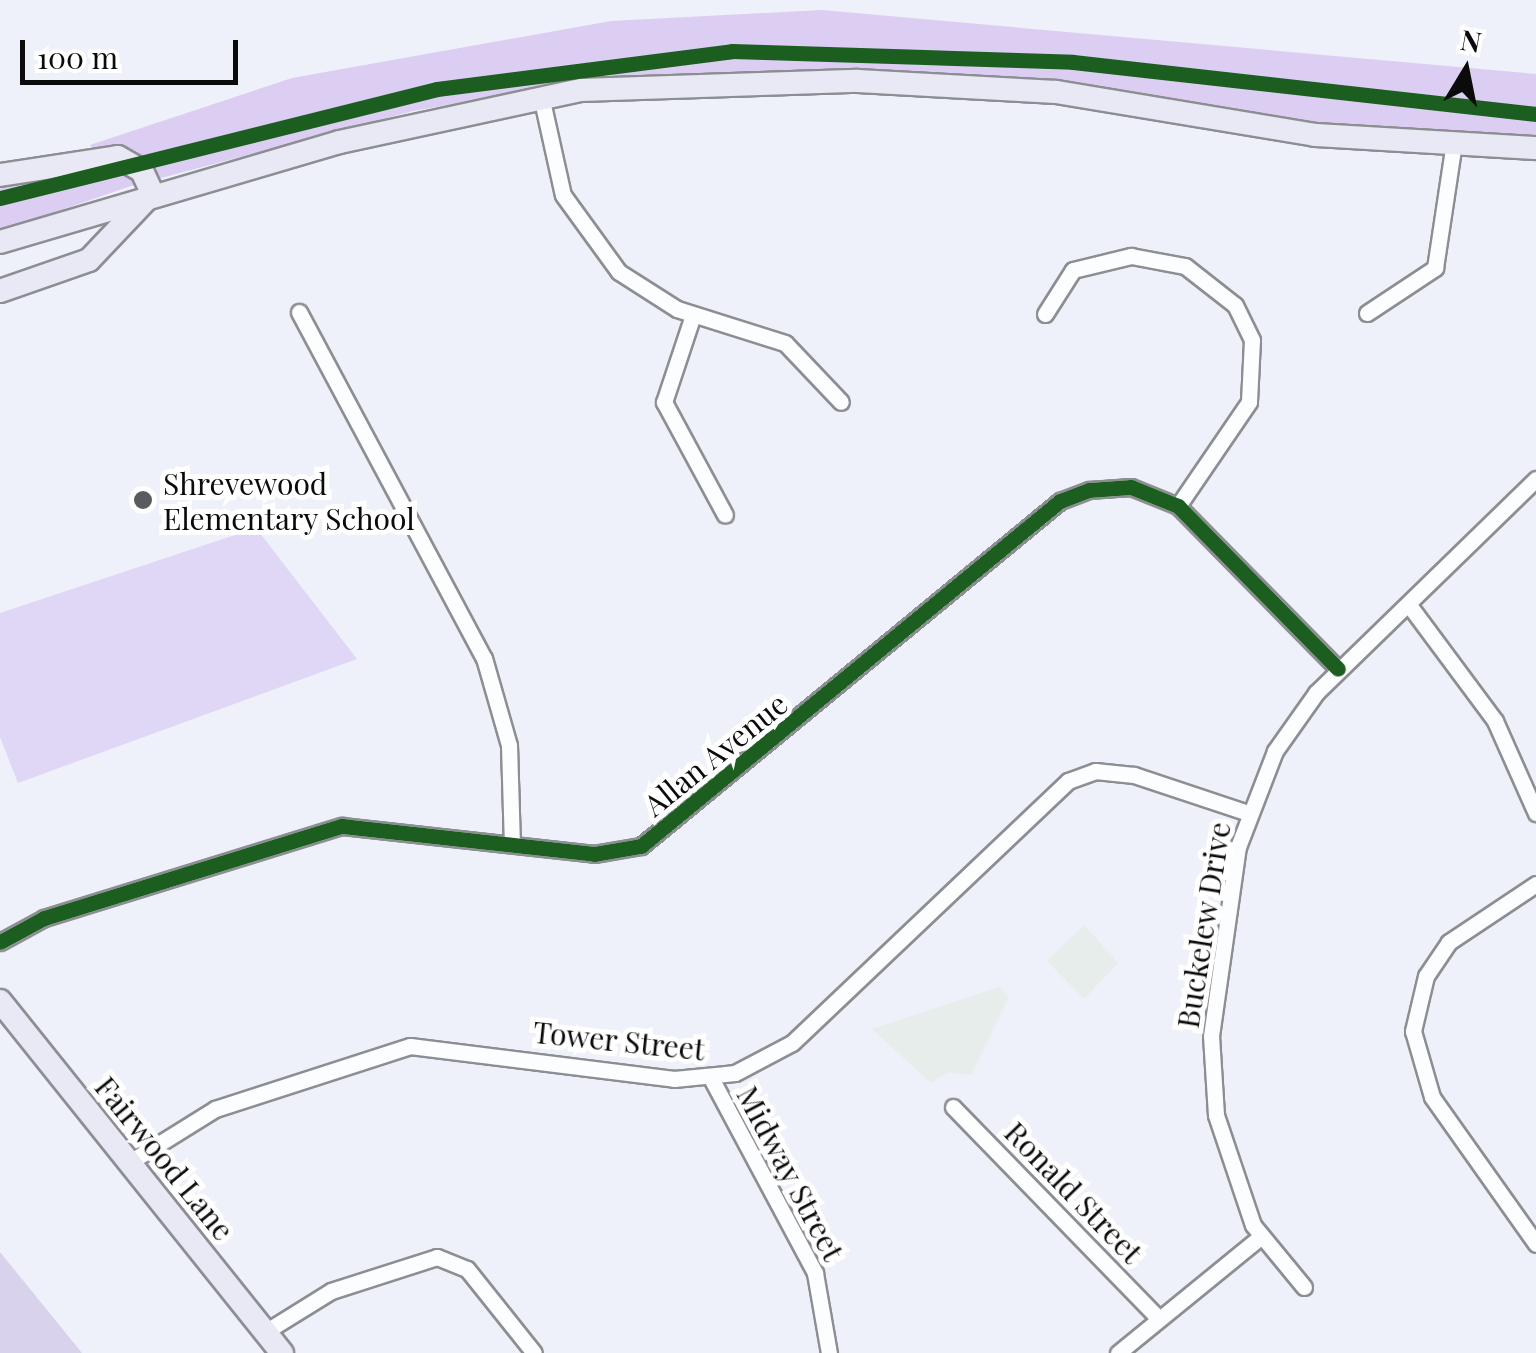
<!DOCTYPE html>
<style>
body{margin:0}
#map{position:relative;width:1536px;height:1353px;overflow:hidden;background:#eef0fa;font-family:"Playfair Display",serif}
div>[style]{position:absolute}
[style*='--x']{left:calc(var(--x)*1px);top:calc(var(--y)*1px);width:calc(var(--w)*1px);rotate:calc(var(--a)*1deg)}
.industrial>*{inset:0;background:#e6edeb}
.green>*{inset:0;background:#dccdf2}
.cemetery>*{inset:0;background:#d9d2ed}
.pitch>*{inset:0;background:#e0d7f6}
.roads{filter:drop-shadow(2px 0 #8d8e93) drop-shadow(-2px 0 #8d8e93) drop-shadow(0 2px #8d8e93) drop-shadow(0 -2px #8d8e93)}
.street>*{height:15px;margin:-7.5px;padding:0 7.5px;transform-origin:7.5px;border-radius:7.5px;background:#fcfdfe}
.secondary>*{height:22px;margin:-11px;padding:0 11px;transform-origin:11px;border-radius:11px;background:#e8e9f4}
.cycleway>*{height:15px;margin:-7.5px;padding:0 7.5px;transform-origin:7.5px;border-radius:7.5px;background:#1b5e20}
.dots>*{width:28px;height:28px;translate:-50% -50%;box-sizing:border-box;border:5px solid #fff;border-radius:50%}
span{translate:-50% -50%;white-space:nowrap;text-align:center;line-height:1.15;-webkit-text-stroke:10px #fff;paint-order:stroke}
.poi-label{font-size:30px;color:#0b0b0b}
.left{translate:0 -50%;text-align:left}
.street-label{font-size:30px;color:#0b0b0b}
.north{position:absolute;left:1416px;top:20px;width:100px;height:100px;-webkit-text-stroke:8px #fff;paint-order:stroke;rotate:10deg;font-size:28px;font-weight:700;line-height:40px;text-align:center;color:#0b0b0b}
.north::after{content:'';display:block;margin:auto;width:35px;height:45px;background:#0b0b0b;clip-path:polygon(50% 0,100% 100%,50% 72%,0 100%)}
.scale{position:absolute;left:20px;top:40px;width:218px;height:45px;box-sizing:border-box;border:5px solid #0b0b0b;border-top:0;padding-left:12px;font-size:30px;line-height:35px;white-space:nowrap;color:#0b0b0b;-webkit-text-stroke:8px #fff;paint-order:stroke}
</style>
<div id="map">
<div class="industrial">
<i style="clip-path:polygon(1084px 925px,1118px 963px,1084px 999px,1047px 961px)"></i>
<i style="clip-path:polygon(999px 987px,1009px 997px,971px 1075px,948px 1072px,931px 1083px,872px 1029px)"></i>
</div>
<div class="green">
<i style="clip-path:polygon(822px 10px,1536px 74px,1536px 141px,1315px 128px,1167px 97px,1022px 82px,549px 87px,413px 111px,131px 186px,0 231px,0 183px,105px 164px,90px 145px,292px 78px,611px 21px)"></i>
</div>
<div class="cemetery">
<i style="clip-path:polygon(0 1252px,82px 1353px,0 1353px)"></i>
</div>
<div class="pitch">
<i style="clip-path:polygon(256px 528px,357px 659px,18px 783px,0 737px,0 613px)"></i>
</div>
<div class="roads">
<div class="street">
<i style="--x:541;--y:96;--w:101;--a:77.5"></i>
<i style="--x:563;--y:195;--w:95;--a:54"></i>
<i style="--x:619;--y:272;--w:69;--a:32.5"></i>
<i style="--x:677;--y:309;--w:113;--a:17.5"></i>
<i style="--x:785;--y:343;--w:81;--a:46.5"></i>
<i style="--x:299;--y:312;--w:392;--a:61.9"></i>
<i style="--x:484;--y:658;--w:91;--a:74"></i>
<i style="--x:509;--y:745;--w:99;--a:88.3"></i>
<i style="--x:1367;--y:313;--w:82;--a:-33.5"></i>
<i style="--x:1435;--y:268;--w:127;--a:-81.4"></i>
<i style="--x:1045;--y:314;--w:52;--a:-57.5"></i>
<i style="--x:1073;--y:270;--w:60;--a:-13.6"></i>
<i style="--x:1131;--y:256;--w:55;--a:10.5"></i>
<i style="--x:1185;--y:266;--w:63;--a:38"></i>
<i style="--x:1235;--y:305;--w:39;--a:64"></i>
<i style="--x:1252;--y:340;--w:62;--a:92.8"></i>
<i style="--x:1249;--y:402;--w:126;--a:124.3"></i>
<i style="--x:693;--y:315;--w:92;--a:108.4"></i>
<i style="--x:664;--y:402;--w:128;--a:61.6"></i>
<i style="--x:1409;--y:605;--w:144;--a:53.4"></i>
<i style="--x:1495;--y:721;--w:101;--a:66"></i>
<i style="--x:1536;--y:884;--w:105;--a:146.3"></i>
<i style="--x:1449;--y:942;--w:41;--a:124.1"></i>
<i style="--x:1426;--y:976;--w:57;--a:103.3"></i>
<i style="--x:1413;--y:1031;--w:69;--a:73.9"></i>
<i style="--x:1432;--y:1097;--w:180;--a:54.7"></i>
<i style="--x:0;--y:942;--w:50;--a:-28.6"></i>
<i style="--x:44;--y:918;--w:312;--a:-17.2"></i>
<i style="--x:342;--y:826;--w:254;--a:6.3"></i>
<i style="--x:594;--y:854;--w:48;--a:-9.7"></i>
<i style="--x:641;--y:846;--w:543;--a:-39.47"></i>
<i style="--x:1060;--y:501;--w:31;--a:-21"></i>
<i style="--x:1089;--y:490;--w:42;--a:-4.1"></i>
<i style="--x:1131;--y:487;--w:51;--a:22"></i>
<i style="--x:1178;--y:506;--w:228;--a:45.5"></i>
<i style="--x:711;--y:1078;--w:221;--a:61.9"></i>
<i style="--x:815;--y:1273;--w:81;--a:80.1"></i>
<i style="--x:953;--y:1107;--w:291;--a:45.8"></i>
<i style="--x:130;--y:1162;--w:100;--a:-31.9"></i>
<i style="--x:215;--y:1109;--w:205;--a:-17.9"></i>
<i style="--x:410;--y:1046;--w:266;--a:7.1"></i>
<i style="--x:674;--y:1079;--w:61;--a:-5.6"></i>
<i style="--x:735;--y:1073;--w:64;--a:-27.8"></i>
<i style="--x:792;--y:1043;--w:381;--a:-43.5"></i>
<i style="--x:1068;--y:781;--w:29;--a:-20"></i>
<i style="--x:1095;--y:771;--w:39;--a:6"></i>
<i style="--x:1134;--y:775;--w:120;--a:18.4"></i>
<i style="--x:1304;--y:1287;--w:80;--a:-129.4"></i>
<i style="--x:1253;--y:1225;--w:116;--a:-108.6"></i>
<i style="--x:1216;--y:1115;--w:79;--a:-93.6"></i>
<i style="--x:1211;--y:1036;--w:191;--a:-81.9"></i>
<i style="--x:1238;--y:847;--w:103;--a:-68.9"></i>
<i style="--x:1275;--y:751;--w:71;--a:-54.7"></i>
<i style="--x:1316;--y:693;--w:307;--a:-44.2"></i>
<i style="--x:265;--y:1332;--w:78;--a:-31.8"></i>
<i style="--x:331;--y:1291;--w:111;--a:-17.8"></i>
<i style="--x:437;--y:1257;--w:32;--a:22"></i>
<i style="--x:467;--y:1269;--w:107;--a:51.4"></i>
<i style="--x:1118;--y:1353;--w:183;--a:-39.2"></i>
</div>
<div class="secondary">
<i style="--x:0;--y:175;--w:119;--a:-8.7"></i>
<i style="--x:118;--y:157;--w:28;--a:30"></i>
<i style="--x:142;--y:171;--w:26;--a:65"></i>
<i style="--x:0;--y:242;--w:354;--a:-16.4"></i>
<i style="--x:340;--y:142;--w:247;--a:-12.2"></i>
<i style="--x:581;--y:90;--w:277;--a:-1.9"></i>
<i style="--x:858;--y:81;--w:198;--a:3.2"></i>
<i style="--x:1056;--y:92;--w:263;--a:9.4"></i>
<i style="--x:1315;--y:135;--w:221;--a:3.4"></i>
<i style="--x:0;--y:291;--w:94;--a:-19.2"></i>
<i style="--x:89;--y:260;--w:81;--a:-46.5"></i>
<i style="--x:0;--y:1001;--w:451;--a:51.3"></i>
</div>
</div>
<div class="cycleway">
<i style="--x:0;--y:198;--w:450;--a:-14"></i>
<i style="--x:437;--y:89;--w:297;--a:-7.3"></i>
<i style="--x:732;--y:51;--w:341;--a:1.8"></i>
<i style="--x:1073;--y:62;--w:466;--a:6.4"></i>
<i style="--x:0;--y:942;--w:50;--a:-28.6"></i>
<i style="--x:44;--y:918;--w:312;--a:-17.2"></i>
<i style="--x:342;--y:826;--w:254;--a:6.3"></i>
<i style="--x:594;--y:854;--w:48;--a:-9.7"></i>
<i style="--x:641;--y:846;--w:543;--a:-39.47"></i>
<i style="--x:1060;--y:501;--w:31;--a:-21"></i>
<i style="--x:1089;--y:490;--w:42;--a:-4.1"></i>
<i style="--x:1131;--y:487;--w:51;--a:22"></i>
<i style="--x:1178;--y:506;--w:228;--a:45.5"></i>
</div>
<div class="dots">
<i style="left:143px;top:500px;background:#5a5b5f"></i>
</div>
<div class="poi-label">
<span class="left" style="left:163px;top:500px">Shrevewood<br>Elementary School</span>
</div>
<div class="street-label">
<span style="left:715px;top:754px;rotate:-39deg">Allan Avenue</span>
<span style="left:1203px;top:925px;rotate:-81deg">Buckelew Drive</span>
<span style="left:619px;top:1040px;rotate:6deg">Tower Street</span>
<span style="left:165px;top:1158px;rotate:51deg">Fairwood Lane</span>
<span style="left:791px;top:1173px;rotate:62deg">Midway Street</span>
<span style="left:1074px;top:1192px;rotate:46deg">Ronald Street</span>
</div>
<div class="north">N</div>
<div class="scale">100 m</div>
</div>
